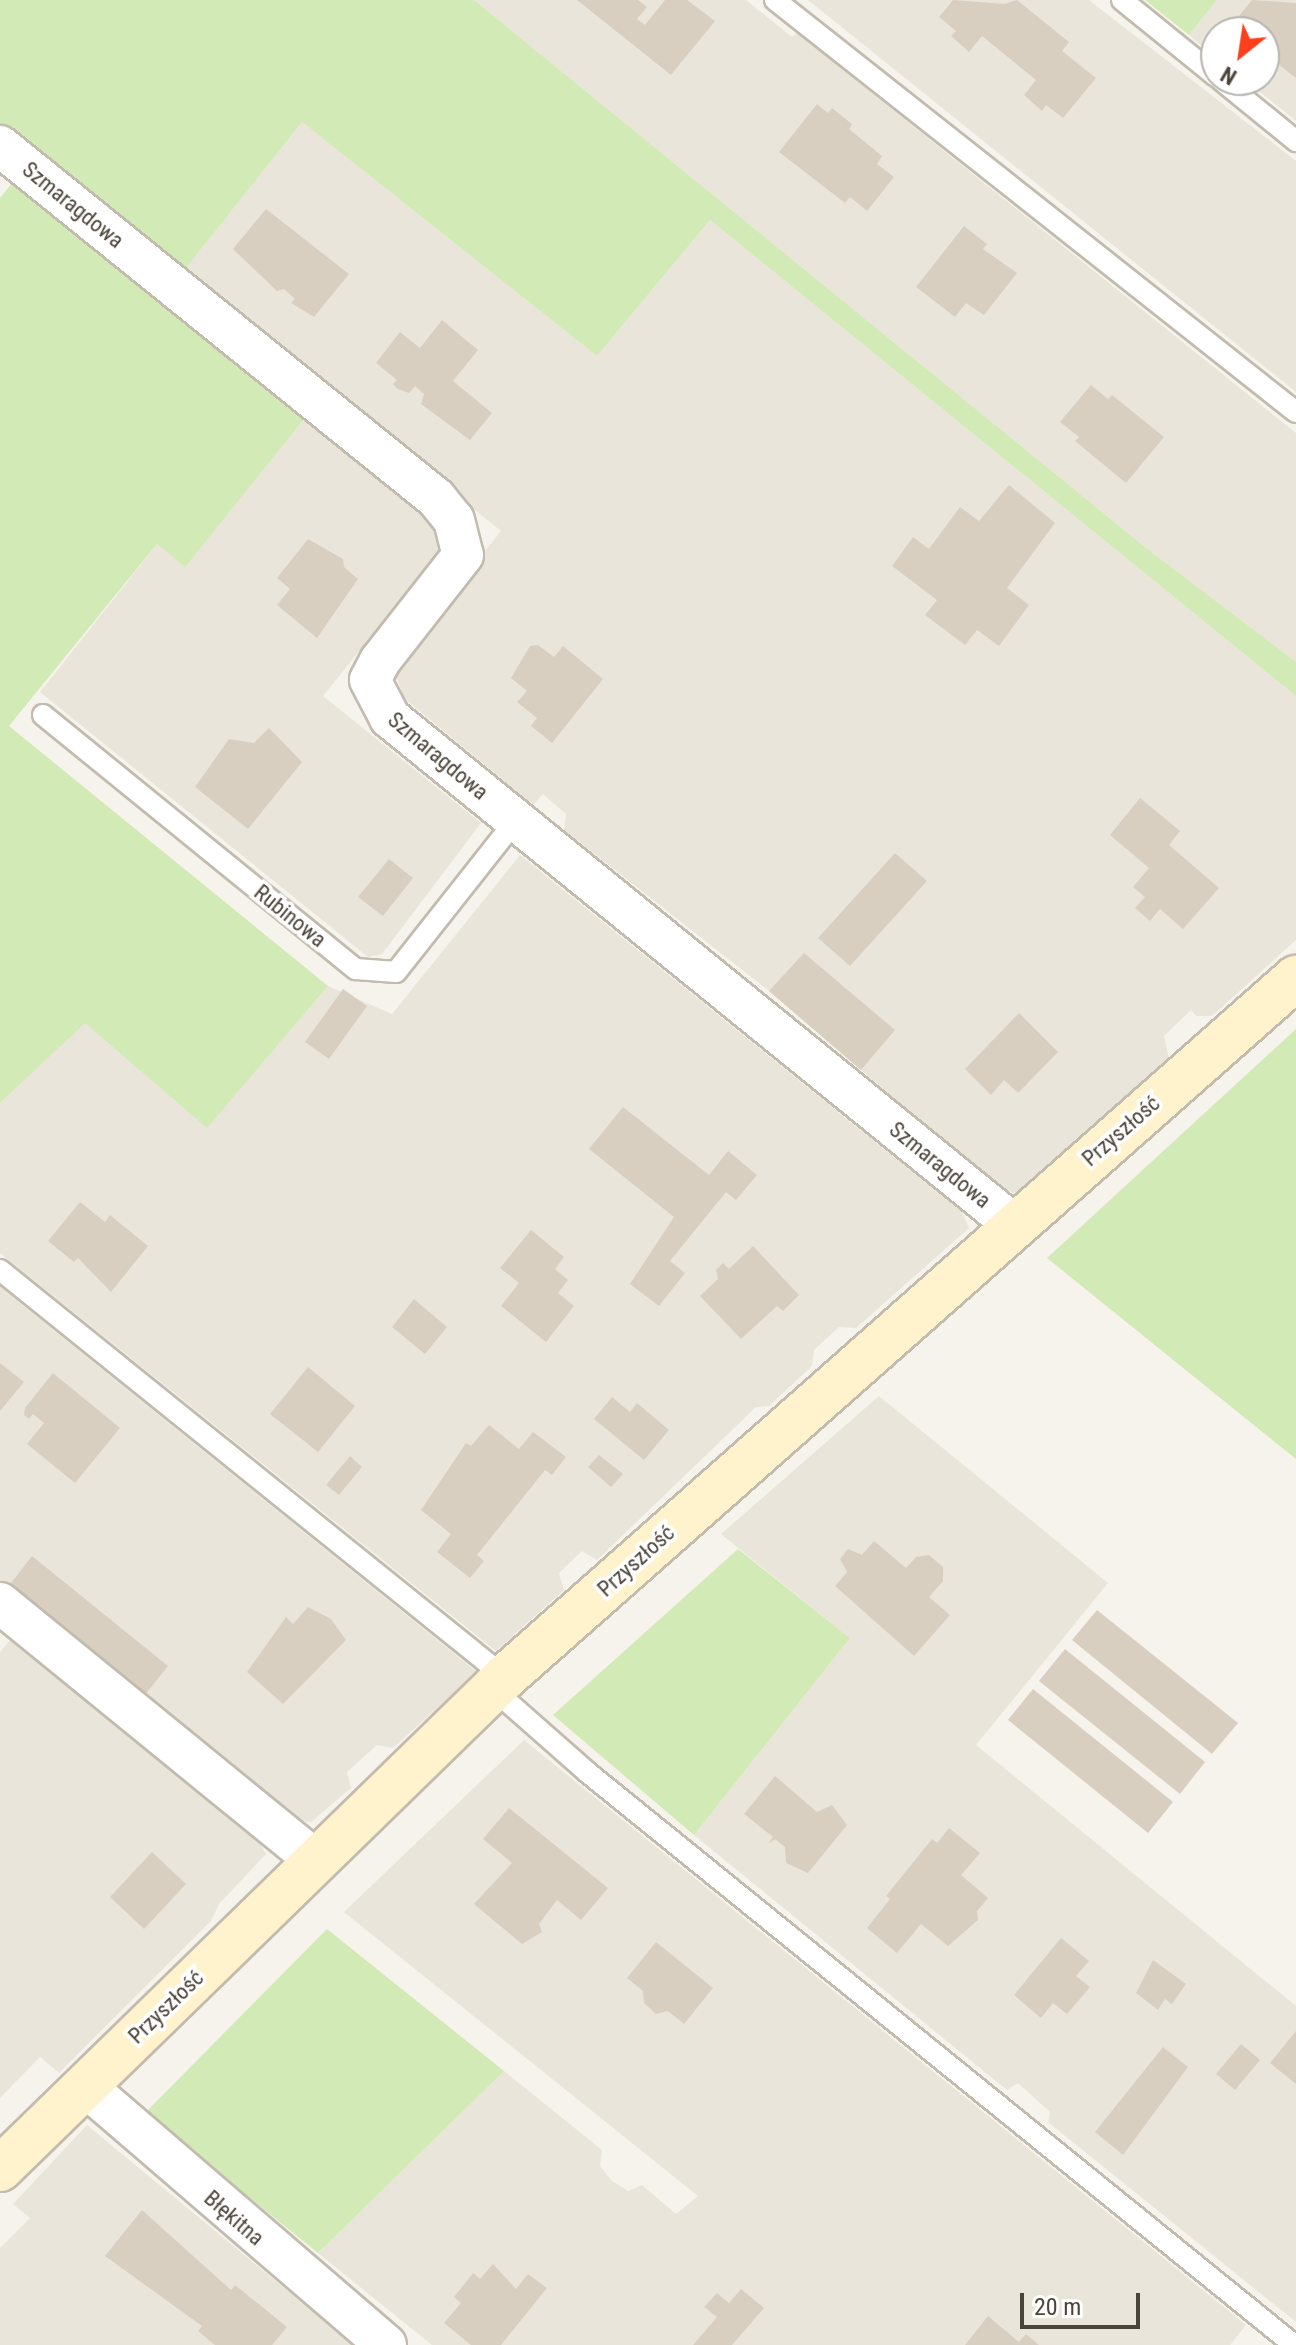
<!DOCTYPE html>
<meta charset="utf-8">
<style>
body{margin:0}
#map{position:relative;width:1296px;height:2345px;overflow:hidden;background:#f6f3ec;font-family:"Roboto Condensed",sans-serif}
div>[style]{position:absolute}
[style*='--x']{left:calc(var(--x)*1px);top:calc(var(--y)*1px);width:calc(var(--w)*1px);rotate:calc(var(--a)*1deg)}
.residential>*{inset:0;background:#eae5da}
.green>*{inset:0;background:#d2eab5}
.building>*{inset:0;background:#d8cfc1}
.roads{filter:drop-shadow(2px 0 #c2bbae) drop-shadow(-2px 0 #c2bbae) drop-shadow(0 2px #c2bbae) drop-shadow(0 -2px #c2bbae)}
.lane>*{height:20px;margin:-10px;padding:0 10px;transform-origin:10px;border-radius:10px;background:#fff}
.street>*{height:40px;margin:-20px;padding:0 20px;transform-origin:20px;border-radius:20px;background:#fff}
.secondary>*{height:44px;margin:-22px;padding:0 22px;transform-origin:22px;border-radius:22px;background:#fff3cd}
span{translate:-50% -50%;white-space:nowrap;text-align:center;line-height:1.15;-webkit-text-stroke:7px #fff;paint-order:stroke}
.street-label{font-size:22px;color:#4b4439}
.north{position:absolute;left:1200px;top:16px;width:80px;height:80px;box-sizing:border-box;background:#fff;border:2px solid #b7b4b0;border-radius:50%;rotate:210deg;font-size:22px;font-weight:700;line-height:32px;text-align:center;color:#4b4439}
.north::after{content:'';display:block;margin:auto;width:28px;height:36px;background:#fc3f1d;clip-path:polygon(50% 0,100% 100%,50% 72%,0 100%)}
.scale{position:absolute;left:1020px;top:2293px;width:120px;height:36px;box-sizing:border-box;border:4px solid #4b4439;border-top:0;padding-left:10px;font-size:24px;line-height:28px;white-space:nowrap;color:#4b4439;-webkit-text-stroke:6px #fff;paint-order:stroke}
</style>
<div id="map">
<div class="residential">
<i style="clip-path:polygon(474px 0,746px 0,792px 37px,797px 33px,1296px 433px,1296px 662px,1145px 547px)"></i>
<i style="clip-path:polygon(808px 0,1089px 0,1296px 161px,1296px 392px)"></i>
<i style="clip-path:polygon(1217px 0,1296px 0,1296px 121px,1245px 80px,1264px 80px,1264px 32px,1216px 32px,1216px 57px,1189px 35px)"></i>
<i style="clip-path:polygon(302px 122px,597px 356px,710px 220px,1296px 696px,1296px 940px,1212px 1016px,1196px 1016px,1191px 1010px,1164px 1036px,1169px 1059px,1016px 1194px,995px 1185px,769px 991px,564px 830px,566px 814px,543px 794px,533px 805px,404px 698px,393px 667px,501px 531px,182px 273px)"></i>
<i style="clip-path:polygon(305px 418px,438px 525px,440px 551px,323px 696px,481px 823px,382px 954px,368px 957px,40px 692px,158px 543px,185px 566px)"></i>
<i style="clip-path:polygon(520px 855px,962px 1212px,969px 1228px,856px 1328px,839px 1327px,814px 1350px,812px 1366px,769px 1406px,756px 1407px,597px 1560px,582px 1551px,559px 1573px,564px 1590px,496px 1651px,0 1253px,0 1103px,85px 1022px,207px 1127px,328px 986px,392px 1014px)"></i>
<i style="clip-path:polygon(0 1287px,477px 1672px,393px 1748px,377px 1745px,347px 1772px,351px 1788px,311px 1822px,295px 1819px,0 1581px)"></i>
<i style="clip-path:polygon(879px 1396px,1108px 1583px,976px 1745px,1296px 2006px,1296px 2322px,1048px 2122px,1050px 2112px,1018px 2083px,1007px 2090px,694px 1835px,850px 1638px,721px 1534px)"></i>
<i style="clip-path:polygon(20px 1628px,233px 1800px,266px 1854px,219px 1904px,211px 1921px,59px 2073px,40px 2057px,0 2098px,0 1652px)"></i>
<i style="clip-path:polygon(524px 1740px,1246px 2325px,1230px 2345px,432px 2345px,318px 2253px,504px 2071px,602px 2150px,600px 2166px,612px 2181px,628px 2191px,642px 2185px,676px 2214px,698px 2196px,344px 1912px)"></i>
<i style="clip-path:polygon(87px 2125px,353px 2345px,0 2345px,0 2248px,30px 2218px,13px 2204px)"></i>
</div>
<div class="green">
<i style="clip-path:polygon(0 0,474px 0,1145px 547px,1296px 662px,1296px 696px,710px 220px,597px 356px,302px 122px,182px 273px,0 124px)"></i>
<i style="clip-path:polygon(1145px 0,1217px 0,1189px 35px)"></i>
<i style="clip-path:polygon(13px 182px,305px 418px,185px 567px,157px 544px,9px 726px,328px 986px,207px 1128px,85px 1023px,0 1103px,0 198px)"></i>
<i style="clip-path:polygon(1296px 1029px,1296px 1459px,1047px 1258px)"></i>
<i style="clip-path:polygon(738px 1549px,850px 1638px,694px 1835px,553px 1715px)"></i>
<i style="clip-path:polygon(327px 1929px,504px 2071px,318px 2253px,145px 2113px)"></i>
</div>
<div class="building">
<i style="clip-path:polygon(577px 0,638px 0,647px 7px,637px 19px,645px 25px,665px 0,687px 0,715px 21px,671px 75px)"></i>
<i style="clip-path:polygon(953px 0,1005px 4px,1017px 0,1069px 42px,1062px 51px,1096px 78px,1063px 118px,1046px 105px,1042px 111px,1024px 95px,1036px 80px,982px 36px,969px 52px,951px 36px,956px 31px,939px 17px)"></i>
<i style="clip-path:polygon(1252px 0,1296px 3px,1296px 78px,1274px 61px,1279px 55px,1265px 44px,1264px 32px,1239px 16px)"></i>
<i style="clip-path:polygon(817px 104px,828px 113px,832px 108px,852px 124px,849px 129px,882px 156px,877px 164px,894px 177px,867px 211px,850px 197px,845px 203px,779px 152px)"></i>
<i style="clip-path:polygon(266px 209px,349px 274px,314px 317px,291px 303px,295px 299px,284px 289px,277px 291px,233px 249px)"></i>
<i style="clip-path:polygon(964px 226px,987px 244px,983px 249px,1017px 273px,984px 315px,966px 303px,955px 317px,916px 287px)"></i>
<i style="clip-path:polygon(442px 320px,478px 350px,453px 381px,492px 413px,470px 440px,421px 404px,424px 394px,415px 386px,409px 393px,398px 389px,393px 384px,397px 380px,376px 363px,400px 332px,420px 348px)"></i>
<i style="clip-path:polygon(1091px 385px,1108px 399px,1112px 395px,1164px 437px,1126px 483px,1075px 441px,1079px 437px,1060px 422px)"></i>
<i style="clip-path:polygon(1009px 485px,1055px 523px,1007px 588px,1029px 605px,999px 646px,977px 630px,965px 645px,925px 615px,937px 600px,892px 566px,913px 537px,929px 549px,960px 507px,979px 521px)"></i>
<i style="clip-path:polygon(308px 539px,343px 559px,344px 567px,358px 579px,317px 638px,277px 605px,290px 589px,277px 578px)"></i>
<i style="clip-path:polygon(538px 645px,554px 657px,563px 646px,603px 679px,552px 743px,531px 726px,537px 718px,517px 702px,527px 691px,511px 678px,530px 646px)"></i>
<i style="clip-path:polygon(269px 728px,302px 762px,248px 829px,195px 787px,229px 739px,254px 743px)"></i>
<i style="clip-path:polygon(1140px 798px,1180px 831px,1169px 845px,1219px 888px,1183px 929px,1160px 909px,1150px 921px,1135px 908px,1145px 897px,1133px 887px,1149px 868px,1110px 835px)"></i>
<i style="clip-path:polygon(895px 853px,927px 881px,850px 966px,818px 938px)"></i>
<i style="clip-path:polygon(389px 859px,413px 878px,383px 916px,358px 897px)"></i>
<i style="clip-path:polygon(804px 953px,895px 1030px,861px 1070px,769px 991px)"></i>
<i style="clip-path:polygon(343px 989px,367px 1006px,329px 1059px,305px 1042px)"></i>
<i style="clip-path:polygon(1019px 1013px,1058px 1052px,1018px 1093px,1004px 1080px,991px 1095px,965px 1069px)"></i>
<i style="clip-path:polygon(623px 1107px,709px 1175px,728px 1151px,757px 1175px,736px 1200px,726px 1192px,670px 1261px,685px 1273px,659px 1306px,630px 1284px,674px 1217px,589px 1149px)"></i>
<i style="clip-path:polygon(80px 1202px,105px 1222px,110px 1215px,148px 1246px,111px 1292px,78px 1258px,74px 1262px,48px 1241px)"></i>
<i style="clip-path:polygon(531px 1230px,564px 1257px,555px 1269px,568px 1280px,558px 1293px,574px 1306px,546px 1342px,501px 1306px,519px 1283px,500px 1268px)"></i>
<i style="clip-path:polygon(753px 1246px,799px 1295px,783px 1311px,777px 1306px,741px 1339px,700px 1296px,718px 1279px,716px 1270px,723px 1263px,729px 1269px)"></i>
<i style="clip-path:polygon(414px 1299px,447px 1327px,425px 1354px,392px 1327px)"></i>
<i style="clip-path:polygon(0 1363px,24px 1382px,0 1411px)"></i>
<i style="clip-path:polygon(308px 1367px,355px 1406px,318px 1452px,270px 1414px)"></i>
<i style="clip-path:polygon(53px 1373px,120px 1428px,75px 1483px,27px 1444px,44px 1423px,33px 1414px,29px 1419px,24px 1415px,25px 1408px)"></i>
<i style="clip-path:polygon(612px 1397px,630px 1412px,637px 1403px,669px 1430px,644px 1460px,594px 1419px)"></i>
<i style="clip-path:polygon(489px 1425px,519px 1449px,533px 1432px,566px 1457px,552px 1475px,545px 1470px,477px 1555px,484px 1561px,470px 1578px,437px 1552px,451px 1534px,421px 1510px,466px 1443px,471px 1446px)"></i>
<i style="clip-path:polygon(599px 1455px,623px 1474px,611px 1487px,588px 1467px)"></i>
<i style="clip-path:polygon(350px 1456px,362px 1467px,339px 1495px,326px 1485px)"></i>
<i style="clip-path:polygon(874px 1541px,906px 1568px,916px 1557px,929px 1555px,943px 1567px,943px 1581px,929px 1597px,950px 1615px,914px 1656px,835px 1586px,847px 1572px,840px 1559px,848px 1549px,862px 1555px)"></i>
<i style="clip-path:polygon(32px 1556px,168px 1666px,144px 1696px,8px 1587px)"></i>
<i style="clip-path:polygon(308px 1607px,331px 1619px,346px 1640px,283px 1704px,247px 1672px,286px 1617px,293px 1624px)"></i>
<i style="clip-path:polygon(1097px 1610px,1238px 1723px,1212px 1754px,1072px 1640px)"></i>
<i style="clip-path:polygon(1065px 1649px,1205px 1762px,1180px 1794px,1039px 1681px)"></i>
<i style="clip-path:polygon(1033px 1689px,1173px 1802px,1148px 1833px,1008px 1720px)"></i>
<i style="clip-path:polygon(775px 1776px,817px 1812px,832px 1805px,847px 1825px,808px 1873px,786px 1863px,785px 1847px,775px 1839px,768px 1844px,773px 1837px,744px 1814px)"></i>
<i style="clip-path:polygon(509px 1808px,608px 1888px,581px 1920px,557px 1900px,539px 1924px,542px 1932px,522px 1944px,474px 1904px,512px 1863px,483px 1839px)"></i>
<i style="clip-path:polygon(949px 1828px,980px 1853px,961px 1875px,988px 1898px,977px 1911px,978px 1920px,948px 1946px,921px 1924px,897px 1953px,867px 1928px,890px 1899px,886px 1896px,932px 1839px,937px 1843px)"></i>
<i style="clip-path:polygon(152px 1852px,186px 1884px,144px 1929px,110px 1897px)"></i>
<i style="clip-path:polygon(1061px 1938px,1089px 1961px,1076px 1976px,1090px 1987px,1067px 2014px,1053px 2003px,1041px 2018px,1014px 1995px)"></i>
<i style="clip-path:polygon(656px 1942px,713px 1988px,684px 2024px,668px 2011px,656px 2014px,644px 2003px,643px 1991px,627px 1978px)"></i>
<i style="clip-path:polygon(1153px 1960px,1186px 1984px,1172px 2004px,1165px 1999px,1158px 2010px,1136px 1993px)"></i>
<i style="clip-path:polygon(1296px 2031px,1296px 2084px,1270px 2063px)"></i>
<i style="clip-path:polygon(1241px 2044px,1260px 2060px,1235px 2090px,1216px 2074px)"></i>
<i style="clip-path:polygon(1163px 2047px,1188px 2067px,1123px 2155px,1095px 2132px)"></i>
<i style="clip-path:polygon(142px 2210px,231px 2290px,235px 2285px,287px 2327px,272px 2345px,215px 2345px,198px 2331px,202px 2326px,105px 2256px)"></i>
<i style="clip-path:polygon(493px 2264px,516px 2289px,528px 2274px,547px 2288px,501px 2345px,471px 2345px,444px 2323px,461px 2303px,454px 2297px,473px 2273px,480px 2279px)"></i>
<i style="clip-path:polygon(741px 2289px,764px 2308px,732px 2345px,693px 2345px,717px 2317px,704px 2307px,717px 2293px,729px 2303px)"></i>
<i style="clip-path:polygon(988px 2316px,1019px 2342px,1026px 2334px,1039px 2345px,965px 2345px)"></i>
</div>
<div class="roads">
<div class="lane">
<i style="--x:775;--y:0;--w:664;--a:38.34"></i>
<i style="--x:1122;--y:0;--w:121;--a:39"></i>
<i style="--x:1221;--y:80;--w:97;--a:39.1"></i>
<i style="--x:43;--y:715;--w:403;--a:39.1"></i>
<i style="--x:356;--y:969;--w:40;--a:4.3"></i>
<i style="--x:396;--y:972;--w:194;--a:-51.7"></i>
<i style="--x:0;--y:1270;--w:649;--a:38.87"></i>
<i style="--x:493;--y:1689;--w:125;--a:41.4"></i>
<i style="--x:587;--y:1772;--w:910;--a:39.02"></i>
</div>
<div class="street">
<i style="--x:0;--y:146;--w:560;--a:38.92"></i>
<i style="--x:436;--y:498;--w:28;--a:51"></i>
<i style="--x:454;--y:520;--w:36;--a:76"></i>
<i style="--x:463;--y:555;--w:135;--a:128.1"></i>
<i style="--x:380;--y:661;--w:21;--a:118"></i>
<i style="--x:370;--y:680;--w:43;--a:62.2"></i>
<i style="--x:390;--y:718;--w:803;--a:39.08"></i>
<i style="--x:0;--y:1603;--w:408;--a:39.2"></i>
<i style="--x:85;--y:2086;--w:397;--a:40.7"></i>
</div>
<div class="secondary">
<i style="--x:0;--y:2169;--w:705;--a:-44.25"></i>
<i style="--x:505;--y:1677;--w:1056;--a:-41.47"></i>
</div>
</div>
<div class="street-label">
<span style="left:73px;top:205px;rotate:39deg">Szmaragdowa</span>
<span style="left:438px;top:756px;rotate:40deg">Szmaragdowa</span>
<span style="left:290px;top:916px;rotate:39deg">Rubinowa</span>
<span style="left:1121px;top:1131px;rotate:-41deg">Przyszłość</span>
<span style="left:940px;top:1165px;rotate:39deg">Szmaragdowa</span>
<span style="left:636px;top:1561px;rotate:-42deg">Przyszłość</span>
<span style="left:166px;top:2007px;rotate:-44deg">Przyszłość</span>
<span style="left:234px;top:2218px;rotate:41deg">Błękitna</span>
</div>
<div class="north">N</div>
<div class="scale">20 m</div>
</div>
